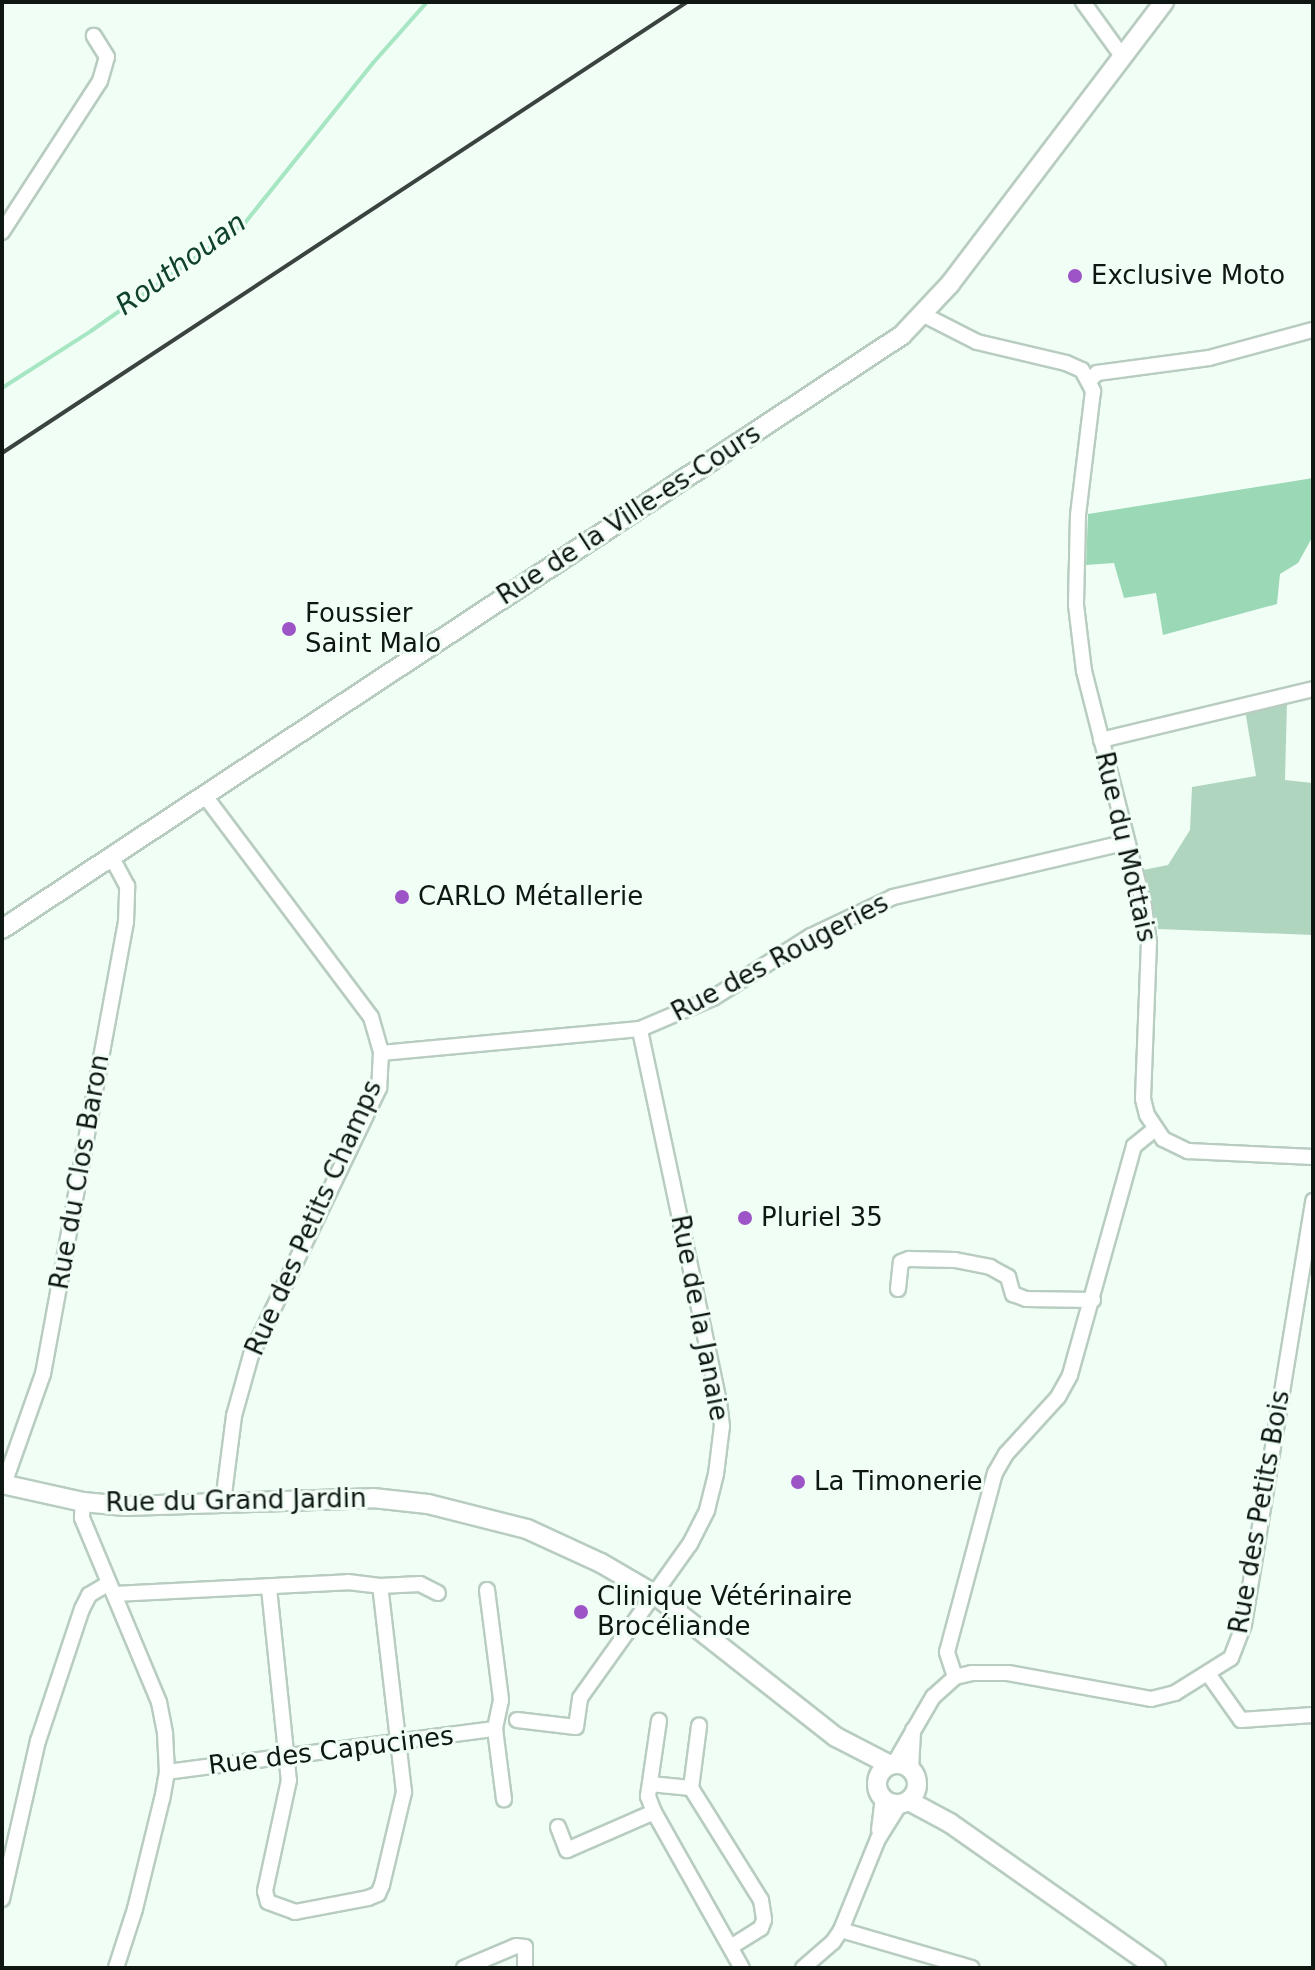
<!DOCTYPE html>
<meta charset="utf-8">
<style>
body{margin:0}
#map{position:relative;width:1315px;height:1970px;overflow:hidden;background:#f1fef6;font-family:"DejaVu Sans",sans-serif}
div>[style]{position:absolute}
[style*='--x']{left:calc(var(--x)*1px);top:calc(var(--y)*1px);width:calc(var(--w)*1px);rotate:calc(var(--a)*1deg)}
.green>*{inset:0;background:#b0d5bf}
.forest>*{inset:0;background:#9bd9b6}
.stream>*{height:4px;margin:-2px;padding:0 2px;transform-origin:2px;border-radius:2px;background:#a7e6c3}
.roads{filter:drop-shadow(2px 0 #b8cdc0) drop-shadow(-2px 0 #b8cdc0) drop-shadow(0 2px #b8cdc0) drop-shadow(0 -2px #b8cdc0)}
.minor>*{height:14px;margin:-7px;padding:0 7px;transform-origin:7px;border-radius:7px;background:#fff}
.tertiary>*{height:18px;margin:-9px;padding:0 9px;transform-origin:9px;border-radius:9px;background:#fff}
.tertiary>.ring{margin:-9px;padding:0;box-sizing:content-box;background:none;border:18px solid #fff;border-radius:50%}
.rail>*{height:4px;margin:-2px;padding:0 2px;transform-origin:2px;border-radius:2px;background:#3a433f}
.dots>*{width:22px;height:22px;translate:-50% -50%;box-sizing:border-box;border:4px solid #f1fef6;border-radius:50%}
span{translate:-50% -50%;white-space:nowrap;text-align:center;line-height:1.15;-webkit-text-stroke:6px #f1fef6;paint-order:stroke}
.poi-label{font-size:26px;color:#0f1713}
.left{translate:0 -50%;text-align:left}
.street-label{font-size:26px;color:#0f1713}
.water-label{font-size:28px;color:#0f412b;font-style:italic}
.frame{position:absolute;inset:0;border:4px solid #0f1713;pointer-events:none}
</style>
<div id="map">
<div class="green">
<i style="clip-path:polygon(1287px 702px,1285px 780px,1313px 783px,1313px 935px,1158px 929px,1143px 870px,1168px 865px,1190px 830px,1192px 787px,1256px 776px,1245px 710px)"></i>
</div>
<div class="forest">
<i style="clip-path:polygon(1313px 478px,1313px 536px,1298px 563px,1280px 574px,1277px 604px,1163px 635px,1156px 593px,1124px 598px,1114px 563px,1086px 565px,1088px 514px)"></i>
</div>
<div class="stream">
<i style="--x:2;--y:388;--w:106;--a:-32.6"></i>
<i style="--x:91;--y:331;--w:187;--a:-35"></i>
<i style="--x:244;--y:224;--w:206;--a:-51.3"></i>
<i style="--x:373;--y:63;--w:81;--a:-48.5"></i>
</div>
<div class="roads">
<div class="minor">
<i style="--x:1083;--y:2;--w:67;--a:54.2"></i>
<i style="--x:2;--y:232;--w:180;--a:-57"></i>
<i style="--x:100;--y:81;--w:25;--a:-74"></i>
<i style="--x:107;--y:57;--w:25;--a:-122"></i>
<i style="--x:924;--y:315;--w:59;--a:27"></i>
<i style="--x:977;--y:342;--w:91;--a:13.3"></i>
<i style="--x:1066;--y:363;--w:17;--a:24"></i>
<i style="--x:1082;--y:370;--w:24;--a:62"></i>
<i style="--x:1093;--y:391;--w:125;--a:96.9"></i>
<i style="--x:1078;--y:515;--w:90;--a:91.3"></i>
<i style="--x:1076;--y:605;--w:66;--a:83.1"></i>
<i style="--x:1084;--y:671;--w:244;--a:75.7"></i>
<i style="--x:1144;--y:907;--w:35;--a:82"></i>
<i style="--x:1149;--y:942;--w:157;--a:92.2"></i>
<i style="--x:1143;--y:1099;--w:16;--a:76"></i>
<i style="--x:1147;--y:1115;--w:29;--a:56"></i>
<i style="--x:1163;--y:1139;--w:28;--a:26"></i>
<i style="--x:1188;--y:1151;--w:125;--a:2.7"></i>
<i style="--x:1090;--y:380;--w:10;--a:-45"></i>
<i style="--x:1097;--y:373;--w:113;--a:-7.6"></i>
<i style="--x:1209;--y:358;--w:108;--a:-15.1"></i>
<i style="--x:1101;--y:740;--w:218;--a:-13.5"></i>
<i style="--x:205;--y:796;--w:276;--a:53.1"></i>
<i style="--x:371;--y:1017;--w:37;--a:74"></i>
<i style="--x:381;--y:1053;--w:35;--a:93"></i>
<i style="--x:379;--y:1088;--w:296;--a:115.6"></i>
<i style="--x:251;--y:1355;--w:63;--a:105.6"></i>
<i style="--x:234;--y:1416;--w:87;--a:97.3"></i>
<i style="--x:381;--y:1053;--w:260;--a:-5.3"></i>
<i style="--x:640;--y:1029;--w:79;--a:-23"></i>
<i style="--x:713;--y:998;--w:116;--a:-32.3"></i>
<i style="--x:811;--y:936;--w:91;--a:-25.4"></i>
<i style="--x:893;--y:897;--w:240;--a:-13.2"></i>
<i style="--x:898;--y:1289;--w:27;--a:-84"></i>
<i style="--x:901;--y:1262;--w:9;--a:-21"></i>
<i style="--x:909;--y:1259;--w:46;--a:1.2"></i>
<i style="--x:955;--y:1260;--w:36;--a:11"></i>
<i style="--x:990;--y:1267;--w:21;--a:29"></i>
<i style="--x:1008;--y:1277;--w:18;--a:74"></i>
<i style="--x:1013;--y:1294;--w:14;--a:21"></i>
<i style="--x:1026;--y:1299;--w:67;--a:0.9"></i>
<i style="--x:4;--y:1484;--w:117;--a:-70.5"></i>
<i style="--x:43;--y:1374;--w:460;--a:-79.6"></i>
<i style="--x:126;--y:922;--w:36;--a:-88"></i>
<i style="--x:127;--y:886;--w:32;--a:-118"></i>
<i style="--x:83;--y:1502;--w:16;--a:94"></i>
<i style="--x:82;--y:1518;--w:199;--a:67.3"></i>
<i style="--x:159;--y:1702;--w:33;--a:79"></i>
<i style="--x:165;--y:1734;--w:38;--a:87"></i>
<i style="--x:167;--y:1772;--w:27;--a:100"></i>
<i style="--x:162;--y:1799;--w:113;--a:103.8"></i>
<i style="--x:135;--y:1909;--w:62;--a:107.9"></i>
<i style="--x:269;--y:1588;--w:193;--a:84.1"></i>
<i style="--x:289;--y:1780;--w:114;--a:102.2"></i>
<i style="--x:265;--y:1891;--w:11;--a:75"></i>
<i style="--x:268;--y:1902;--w:29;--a:20"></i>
<i style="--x:295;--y:1912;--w:74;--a:-10.9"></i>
<i style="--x:368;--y:1898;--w:11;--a:-22"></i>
<i style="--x:378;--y:1894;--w:10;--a:-66"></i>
<i style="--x:382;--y:1885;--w:96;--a:-76.7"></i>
<i style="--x:404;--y:1792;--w:207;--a:-96.6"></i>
<i style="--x:487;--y:1590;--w:111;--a:82.7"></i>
<i style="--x:501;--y:1700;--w:30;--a:102"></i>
<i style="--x:495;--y:1729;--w:71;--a:82.7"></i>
<i style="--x:114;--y:1594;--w:234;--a:-2.9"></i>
<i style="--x:348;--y:1582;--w:32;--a:7"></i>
<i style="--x:380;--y:1586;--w:40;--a:-2.9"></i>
<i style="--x:420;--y:1584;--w:20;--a:27"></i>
<i style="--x:1209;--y:1675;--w:55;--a:54.6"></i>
<i style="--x:1241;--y:1720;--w:72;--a:-4"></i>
<i style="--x:955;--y:1677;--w:26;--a:-108"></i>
<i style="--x:947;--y:1652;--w:185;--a:-75"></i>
<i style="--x:995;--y:1473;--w:22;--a:-60"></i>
<i style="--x:1006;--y:1454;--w:77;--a:-47.6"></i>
<i style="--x:1058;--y:1397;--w:25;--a:-61"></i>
<i style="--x:1070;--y:1375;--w:238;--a:-74.4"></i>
<i style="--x:1134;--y:1146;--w:27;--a:-39"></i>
<i style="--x:517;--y:1720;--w:59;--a:6.8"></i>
<i style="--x:576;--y:1727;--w:29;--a:-82"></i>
<i style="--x:580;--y:1698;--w:189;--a:-54.5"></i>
<i style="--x:690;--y:1544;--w:38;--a:-63"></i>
<i style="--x:707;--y:1510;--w:37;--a:-76"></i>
<i style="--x:716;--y:1474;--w:48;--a:-82.9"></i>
<i style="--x:722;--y:1426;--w:24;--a:-97"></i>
<i style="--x:719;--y:1402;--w:381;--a:-102"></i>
<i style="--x:894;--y:1764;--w:78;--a:-59.8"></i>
<i style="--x:933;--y:1697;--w:30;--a:-42"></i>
<i style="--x:955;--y:1677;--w:17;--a:-13"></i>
<i style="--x:972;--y:1673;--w:36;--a:0"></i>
<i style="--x:1008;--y:1673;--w:145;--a:10.3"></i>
<i style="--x:1151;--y:1699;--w:25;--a:-14"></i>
<i style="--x:1175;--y:1693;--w:66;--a:-32"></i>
<i style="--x:1231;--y:1658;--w:36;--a:-69"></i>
<i style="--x:1244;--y:1624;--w:429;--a:-80.7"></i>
<i style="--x:911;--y:1770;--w:40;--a:-87.1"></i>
<i style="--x:167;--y:1772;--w:331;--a:-7.5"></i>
<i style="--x:650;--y:1784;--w:41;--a:5.6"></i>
<i style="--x:691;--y:1788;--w:132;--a:58"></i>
<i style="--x:761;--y:1900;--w:20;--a:81"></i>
<i style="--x:764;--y:1920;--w:9;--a:111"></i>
<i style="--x:761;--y:1928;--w:36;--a:148"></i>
<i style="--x:691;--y:1788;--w:63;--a:-82.6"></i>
<i style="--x:654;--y:1812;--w:17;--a:-111"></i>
<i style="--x:648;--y:1796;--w:76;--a:-81.7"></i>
<i style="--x:558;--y:1827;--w:25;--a:69"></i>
<i style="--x:567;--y:1850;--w:95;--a:-23.6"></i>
<i style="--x:654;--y:1812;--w:179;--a:60.6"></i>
<i style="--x:879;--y:1830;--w:31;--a:-83"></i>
<i style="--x:2;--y:1899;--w:162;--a:-77.2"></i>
<i style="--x:38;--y:1741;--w:139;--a:-71.6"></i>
<i style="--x:82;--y:1609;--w:16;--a:-63"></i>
<i style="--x:89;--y:1595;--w:23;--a:-31"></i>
<i style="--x:841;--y:1930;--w:136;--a:16.2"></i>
<i style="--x:464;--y:1968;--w:56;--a:-22.9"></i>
<i style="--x:516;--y:1946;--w:9;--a:6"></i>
<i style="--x:525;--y:1947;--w:21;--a:90"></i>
<i style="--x:803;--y:1968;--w:40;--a:-41"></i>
<i style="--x:833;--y:1942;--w:14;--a:-56"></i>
<i style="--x:841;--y:1930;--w:98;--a:-67.9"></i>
<i style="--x:878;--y:1839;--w:40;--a:-58"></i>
</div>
<div class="tertiary">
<i style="--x:2;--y:929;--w:1078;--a:-33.42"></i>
<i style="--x:902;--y:335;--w:70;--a:-46.7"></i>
<i style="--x:950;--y:284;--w:354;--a:-52.8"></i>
<i style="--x:2;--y:1484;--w:83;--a:12.5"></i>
<i style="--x:83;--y:1502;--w:42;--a:5.4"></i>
<i style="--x:125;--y:1506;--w:248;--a:-1.8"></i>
<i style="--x:373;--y:1498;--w:55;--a:6.2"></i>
<i style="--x:428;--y:1504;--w:102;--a:14.2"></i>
<i style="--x:527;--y:1529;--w:81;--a:24.7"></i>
<i style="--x:601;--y:1563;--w:61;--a:30.3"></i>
<i style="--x:654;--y:1594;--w:231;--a:38.2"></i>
<i style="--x:836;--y:1737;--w:61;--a:27.4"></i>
<i class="ring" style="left:877px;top:1764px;width:22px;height:22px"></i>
<i style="--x:909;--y:1801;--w:47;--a:28.2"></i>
<i style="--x:950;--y:1823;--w:252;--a:35.1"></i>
</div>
</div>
<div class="rail">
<i style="--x:2;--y:453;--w:820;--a:-33.36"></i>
</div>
<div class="dots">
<i style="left:1075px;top:276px;background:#9d54c7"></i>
<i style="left:289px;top:629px;background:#9d54c7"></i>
<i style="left:402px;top:897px;background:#9d54c7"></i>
<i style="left:745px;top:1218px;background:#9d54c7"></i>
<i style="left:798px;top:1482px;background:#9d54c7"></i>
<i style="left:581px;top:1612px;background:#9d54c7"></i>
</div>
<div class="poi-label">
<span class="left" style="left:1091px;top:276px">Exclusive Moto</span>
<span class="left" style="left:305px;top:629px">Foussier<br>Saint Malo</span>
<span class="left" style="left:418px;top:897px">CARLO Métallerie</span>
<span class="left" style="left:761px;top:1218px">Pluriel 35</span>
<span class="left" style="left:814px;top:1482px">La Timonerie</span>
<span class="left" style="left:597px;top:1612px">Clinique Vétérinaire<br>Brocéliande</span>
</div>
<div class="street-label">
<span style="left:629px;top:515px;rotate:-33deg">Rue de la Ville-es-Cours</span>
<span style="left:1125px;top:847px;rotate:77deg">Rue du Mottais</span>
<span style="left:780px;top:958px;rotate:-28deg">Rue des Rougeries</span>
<span style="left:80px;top:1172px;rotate:-80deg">Rue du Clos Baron</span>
<span style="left:314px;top:1218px;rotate:-66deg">Rue des Petits Champs</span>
<span style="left:699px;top:1318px;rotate:79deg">Rue de la Janaie</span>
<span style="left:236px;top:1501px;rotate:-1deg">Rue du Grand Jardin</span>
<span style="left:1260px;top:1512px;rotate:-80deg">Rue des Petits Bois</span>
<span style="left:331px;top:1751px;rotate:-7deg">Rue des Capucines</span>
</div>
<div class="water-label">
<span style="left:181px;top:264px;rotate:-36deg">Routhouan</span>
</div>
<div class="frame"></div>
</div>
